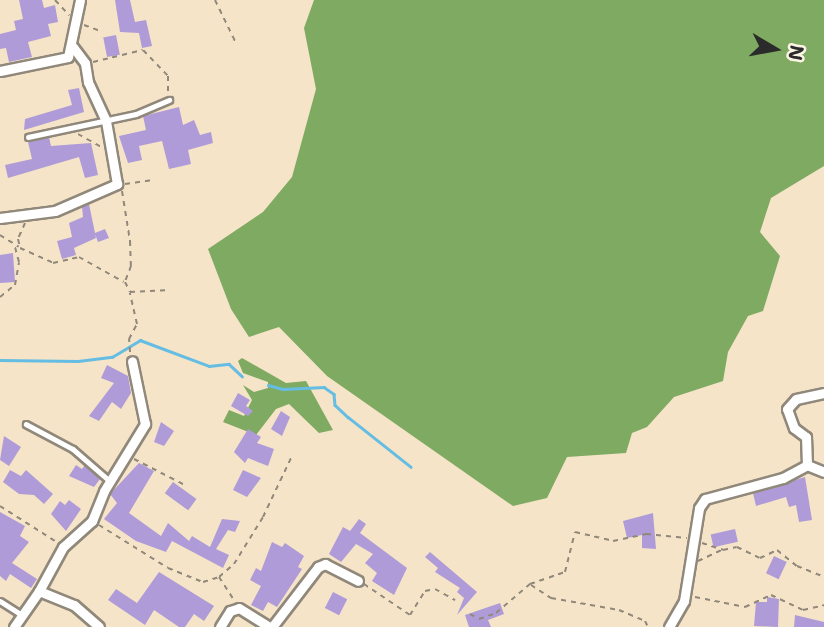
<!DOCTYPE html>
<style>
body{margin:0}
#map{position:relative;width:824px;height:627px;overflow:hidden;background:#f5e4c8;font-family:"Shantell Sans",sans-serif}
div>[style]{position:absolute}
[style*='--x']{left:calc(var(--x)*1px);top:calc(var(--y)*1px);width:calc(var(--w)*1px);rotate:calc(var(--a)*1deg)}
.forest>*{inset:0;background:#7eaa62}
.stream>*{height:2.5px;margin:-1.25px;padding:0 1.25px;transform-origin:1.25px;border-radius:1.25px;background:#66bde3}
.building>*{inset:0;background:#af9bd7;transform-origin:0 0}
.path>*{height:2px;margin-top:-1px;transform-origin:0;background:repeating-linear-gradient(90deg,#90887a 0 5px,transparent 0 10px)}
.roads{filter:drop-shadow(2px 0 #90887a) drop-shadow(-2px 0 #90887a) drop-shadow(0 2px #90887a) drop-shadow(0 -2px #90887a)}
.service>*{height:4.5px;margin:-2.25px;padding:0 2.25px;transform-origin:2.25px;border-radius:2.25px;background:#fff}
.minor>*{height:9px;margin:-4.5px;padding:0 4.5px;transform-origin:4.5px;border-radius:4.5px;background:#fff}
span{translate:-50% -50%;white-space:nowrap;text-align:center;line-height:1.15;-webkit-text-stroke:5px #fcf5e5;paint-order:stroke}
.north{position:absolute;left:740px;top:14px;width:70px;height:70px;-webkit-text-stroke:5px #fcf5e5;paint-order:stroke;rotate:100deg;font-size:19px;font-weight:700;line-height:28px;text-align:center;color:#2b2b2b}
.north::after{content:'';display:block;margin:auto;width:24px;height:32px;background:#2b2b2b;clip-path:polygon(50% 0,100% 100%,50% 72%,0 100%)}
</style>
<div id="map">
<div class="forest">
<i style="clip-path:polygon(314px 0,824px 0,824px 166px,771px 198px,760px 232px,780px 256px,763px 311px,748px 316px,728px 352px,723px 381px,674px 397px,647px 427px,632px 433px,626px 453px,567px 457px,547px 498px,513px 506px,327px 376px,279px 327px,249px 337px,231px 309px,208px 249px,263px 212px,292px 177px,316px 89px,304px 28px)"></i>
<i style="clip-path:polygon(242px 358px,286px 383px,306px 381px,333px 430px,319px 433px,289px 404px,276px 409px,256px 435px,223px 422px,229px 410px,244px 416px,252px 400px,243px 385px,254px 392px,268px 388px,268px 382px,243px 373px,238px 361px)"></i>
</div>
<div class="stream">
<i style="--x:0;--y:360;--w:78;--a:0.7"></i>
<i style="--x:78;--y:361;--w:34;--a:-7"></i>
<i style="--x:112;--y:357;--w:33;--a:-31"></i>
<i style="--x:140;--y:340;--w:74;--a:20.6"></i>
<i style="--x:209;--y:366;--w:20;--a:-6"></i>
<i style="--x:229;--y:364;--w:18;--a:43"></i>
<i style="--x:268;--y:385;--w:16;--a:15"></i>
<i style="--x:283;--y:389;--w:41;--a:-2.8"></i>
<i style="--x:324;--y:387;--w:12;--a:35"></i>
<i style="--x:334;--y:394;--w:11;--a:85"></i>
<i style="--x:335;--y:405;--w:18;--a:43"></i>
<i style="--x:348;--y:417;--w:80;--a:38.4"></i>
</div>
<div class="building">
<i style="clip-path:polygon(19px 0,42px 0,44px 8px,55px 5px,58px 22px,48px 24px,51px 36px,28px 42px,32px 57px,9px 62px,6px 48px,0 49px,0 34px,16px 30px,14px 21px,23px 19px)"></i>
<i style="clip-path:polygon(115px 0,130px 0,135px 22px,146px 20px,152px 46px,142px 48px,139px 33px,120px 32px)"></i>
<i style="left:116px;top:35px;width:20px;height:13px;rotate:79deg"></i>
<i style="clip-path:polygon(79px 88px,84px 112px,24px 130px,25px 119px,72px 105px,68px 90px)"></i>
<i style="clip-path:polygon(179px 107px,183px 125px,194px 120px,200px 135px,211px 132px,213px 143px,188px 150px,191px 164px,178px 167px,169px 169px,162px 141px,139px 146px,142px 160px,128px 163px,119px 136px,146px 130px,143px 116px)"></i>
<i style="clip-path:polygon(49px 137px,51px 146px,91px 143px,98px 175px,85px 178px,79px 157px,8px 178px,5px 165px,32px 159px,28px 142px)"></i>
<i style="clip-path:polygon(89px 204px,95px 233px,105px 229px,109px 238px,98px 242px,95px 234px,96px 238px,74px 248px,76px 255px,62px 259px,57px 241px,72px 237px,69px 223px,83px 217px,82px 207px)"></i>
<i style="clip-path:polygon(13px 253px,15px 282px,0 283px,0 255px)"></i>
<i style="clip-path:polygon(107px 365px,128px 376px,131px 393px,121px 409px,112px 402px,99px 421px,89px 416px,114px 383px,101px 378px)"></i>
<i style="clip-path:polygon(238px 393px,250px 400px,246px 406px,253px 411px,248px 416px,231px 406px)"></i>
<i style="clip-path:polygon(281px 411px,290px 417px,282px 436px,271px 429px)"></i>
<i style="clip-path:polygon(161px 422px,174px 431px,164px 446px,154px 442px)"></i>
<i style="clip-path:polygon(248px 429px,261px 437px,257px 443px,274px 449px,268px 466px,248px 458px,245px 463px,234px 452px)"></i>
<i style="clip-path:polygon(4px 436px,21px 447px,9px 466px,0 460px)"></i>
<i style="clip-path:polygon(139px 463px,154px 471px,129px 513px,161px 536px,168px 523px,189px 541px,192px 536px,210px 547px,222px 519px,240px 521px,235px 532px,228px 530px,216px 549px,229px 555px,223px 568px,172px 541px,166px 552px,136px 541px,104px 519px,117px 503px,110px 494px)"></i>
<i style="clip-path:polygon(76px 465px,82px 469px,85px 465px,100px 479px,94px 487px,69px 476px)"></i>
<i style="clip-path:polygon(10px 470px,21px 476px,26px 470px,53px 494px,44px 504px,34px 495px,19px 494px,3px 482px)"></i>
<i style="clip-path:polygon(243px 470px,261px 478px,247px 497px,233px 490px)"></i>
<i style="clip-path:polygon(805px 477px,812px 520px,799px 522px,796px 505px,789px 507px,786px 497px,756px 506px,753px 493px)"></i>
<i style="left:173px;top:482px;width:29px;height:14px;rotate:36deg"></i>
<i style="clip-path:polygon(69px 500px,81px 509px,66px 531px,51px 514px,60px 501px,65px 505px)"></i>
<i style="clip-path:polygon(0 512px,25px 526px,20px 536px,29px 542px,12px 563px,37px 579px,31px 588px,10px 574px,6px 581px,0 576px)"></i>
<i style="clip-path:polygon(653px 513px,656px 549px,642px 548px,642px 535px,627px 538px,623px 521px)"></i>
<i style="clip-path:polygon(359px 519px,366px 524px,360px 533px,407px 568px,394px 595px,372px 581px,377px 573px,365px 563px,373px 554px,356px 544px,341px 562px,329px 554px,343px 527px,350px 531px)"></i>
<i style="left:735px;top:529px;width:13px;height:25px;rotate:77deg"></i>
<i style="clip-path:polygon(272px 542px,282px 547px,285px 543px,304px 556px,298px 567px,302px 569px,277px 607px,268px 602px,263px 611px,251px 605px,261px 586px,250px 580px,256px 568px,261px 571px)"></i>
<i style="clip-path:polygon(430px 552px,477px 592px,457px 615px,464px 598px,457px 592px,460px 588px,435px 572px,438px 568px,425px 557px)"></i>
<i style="left:774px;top:556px;width:14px;height:19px;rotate:25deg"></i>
<i style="clip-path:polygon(159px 572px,214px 606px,204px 621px,194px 614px,185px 627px,179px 627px,154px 610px,145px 625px,108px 600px,116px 589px,137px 603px)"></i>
<i style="left:333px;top:592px;width:16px;height:18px;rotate:27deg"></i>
<i style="clip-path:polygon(767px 597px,779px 599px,778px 627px,754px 626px,756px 602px,767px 602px)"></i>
<i style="clip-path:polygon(500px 603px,504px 614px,488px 620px,491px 627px,469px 627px,465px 615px)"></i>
<i style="clip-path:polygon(795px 615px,824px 622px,824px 627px,794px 627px)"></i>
</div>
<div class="path">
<i style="--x:55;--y:0;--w:21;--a:47"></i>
<i style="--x:215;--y:0;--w:46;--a:64"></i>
<i style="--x:84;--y:25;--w:20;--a:20"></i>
<i style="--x:93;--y:62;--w:51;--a:-13.5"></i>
<i style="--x:143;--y:50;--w:36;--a:46"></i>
<i style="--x:168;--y:76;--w:19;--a:90"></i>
<i style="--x:78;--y:134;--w:29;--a:29"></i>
<i style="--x:125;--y:184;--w:30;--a:-8"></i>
<i style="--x:122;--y:191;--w:51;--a:80.9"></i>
<i style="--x:130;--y:241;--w:25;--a:88"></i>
<i style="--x:131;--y:266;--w:17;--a:111"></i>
<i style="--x:125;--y:282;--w:11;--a:63"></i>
<i style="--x:130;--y:292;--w:40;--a:-2.9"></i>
<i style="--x:25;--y:223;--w:17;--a:114"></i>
<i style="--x:18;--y:239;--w:9;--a:77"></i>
<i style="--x:20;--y:248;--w:36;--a:24"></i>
<i style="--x:53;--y:263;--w:27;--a:-13"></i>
<i style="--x:79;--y:257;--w:51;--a:29.1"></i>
<i style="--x:0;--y:235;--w:22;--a:32"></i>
<i style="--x:0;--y:297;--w:19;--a:-39"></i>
<i style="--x:15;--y:285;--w:23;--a:-80"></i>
<i style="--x:19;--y:262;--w:16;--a:-105"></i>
<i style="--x:130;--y:352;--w:13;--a:-94"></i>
<i style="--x:129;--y:339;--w:17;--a:-62"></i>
<i style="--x:137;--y:324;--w:32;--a:-103"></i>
<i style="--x:134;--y:459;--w:59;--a:27"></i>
<i style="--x:0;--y:506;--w:65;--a:32.5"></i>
<i style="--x:99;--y:525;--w:81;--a:31.9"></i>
<i style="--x:168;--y:568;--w:38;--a:22"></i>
<i style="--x:203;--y:582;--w:17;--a:-17"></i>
<i style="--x:219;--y:577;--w:20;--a:-41"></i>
<i style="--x:234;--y:564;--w:55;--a:-58.3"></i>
<i style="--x:263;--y:517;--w:68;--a:-64.6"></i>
<i style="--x:702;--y:543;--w:22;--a:18"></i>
<i style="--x:723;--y:550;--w:14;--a:-12"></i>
<i style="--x:737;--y:547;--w:25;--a:26"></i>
<i style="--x:760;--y:558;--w:19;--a:-25"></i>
<i style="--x:777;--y:550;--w:26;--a:39"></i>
<i style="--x:797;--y:566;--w:29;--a:22"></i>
<i style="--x:698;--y:561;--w:26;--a:-25"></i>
<i style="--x:219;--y:577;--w:30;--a:57"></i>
<i style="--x:364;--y:584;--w:55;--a:34"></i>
<i style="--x:410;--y:615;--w:28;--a:-58"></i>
<i style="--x:425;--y:591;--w:10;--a:-11"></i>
<i style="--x:435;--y:589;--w:23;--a:29"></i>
<i style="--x:531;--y:585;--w:24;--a:33"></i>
<i style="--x:551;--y:598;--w:69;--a:10"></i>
<i style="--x:619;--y:610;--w:28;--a:23"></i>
<i style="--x:645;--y:621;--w:7;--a:63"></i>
<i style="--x:695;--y:597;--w:51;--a:11.3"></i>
<i style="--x:745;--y:607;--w:29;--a:-25"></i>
<i style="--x:771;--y:595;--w:35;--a:25"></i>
<i style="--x:803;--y:610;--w:22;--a:-13"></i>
<i style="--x:470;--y:614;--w:10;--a:29"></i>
<i style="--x:479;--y:619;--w:18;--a:-19"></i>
<i style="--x:496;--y:613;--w:45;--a:-40.5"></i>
<i style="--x:530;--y:584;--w:37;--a:-19"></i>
<i style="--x:565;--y:572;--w:41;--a:-76"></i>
<i style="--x:575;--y:532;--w:39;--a:13"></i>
<i style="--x:613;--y:541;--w:34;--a:-12"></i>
<i style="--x:646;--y:534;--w:41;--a:5.6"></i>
</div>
<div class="roads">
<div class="service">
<i style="--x:28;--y:137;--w:110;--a:-12"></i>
<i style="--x:136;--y:114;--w:36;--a:-23"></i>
<i style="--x:26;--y:424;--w:53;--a:28"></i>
<i style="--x:73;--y:449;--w:49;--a:40.9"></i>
<i style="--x:0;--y:601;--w:26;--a:32"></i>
</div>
<div class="minor">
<i style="--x:0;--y:71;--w:69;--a:-11.6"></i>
<i style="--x:68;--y:57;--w:58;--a:-78.1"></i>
<i style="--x:0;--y:218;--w:55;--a:-7.3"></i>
<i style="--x:55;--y:211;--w:68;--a:-23.5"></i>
<i style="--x:117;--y:184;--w:64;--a:-99.9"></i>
<i style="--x:106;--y:121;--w:43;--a:-114.8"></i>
<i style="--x:88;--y:82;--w:19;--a:-99"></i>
<i style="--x:85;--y:63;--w:20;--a:-127"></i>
<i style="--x:807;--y:465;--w:28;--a:-92"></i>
<i style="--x:806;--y:437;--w:15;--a:-143"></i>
<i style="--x:794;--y:428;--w:20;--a:-110"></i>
<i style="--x:787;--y:409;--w:13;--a:-48"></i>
<i style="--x:796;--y:399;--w:29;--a:-12"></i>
<i style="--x:39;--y:591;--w:50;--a:-61.4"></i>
<i style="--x:63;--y:547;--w:39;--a:-42"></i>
<i style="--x:92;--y:521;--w:32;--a:-68"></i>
<i style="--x:104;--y:491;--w:79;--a:-58.5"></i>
<i style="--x:145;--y:424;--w:64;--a:-101.7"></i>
<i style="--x:14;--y:627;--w:44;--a:-55.2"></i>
<i style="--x:39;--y:591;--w:38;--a:22"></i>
<i style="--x:74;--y:605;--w:33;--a:41"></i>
<i style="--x:220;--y:627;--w:19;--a:-58"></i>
<i style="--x:230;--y:611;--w:9;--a:-18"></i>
<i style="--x:239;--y:608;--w:36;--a:32"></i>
<i style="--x:272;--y:627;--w:76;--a:-52.5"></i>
<i style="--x:318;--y:567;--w:8;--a:-23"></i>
<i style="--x:325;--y:564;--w:37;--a:27"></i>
<i style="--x:669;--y:627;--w:30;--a:-60"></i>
<i style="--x:684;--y:601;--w:94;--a:-80.8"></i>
<i style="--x:699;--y:508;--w:11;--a:-56"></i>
<i style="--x:705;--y:499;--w:81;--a:-15.1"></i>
<i style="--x:783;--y:478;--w:27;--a:-28"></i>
<i style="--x:807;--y:465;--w:18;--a:22"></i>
</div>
</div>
<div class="north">N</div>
</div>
